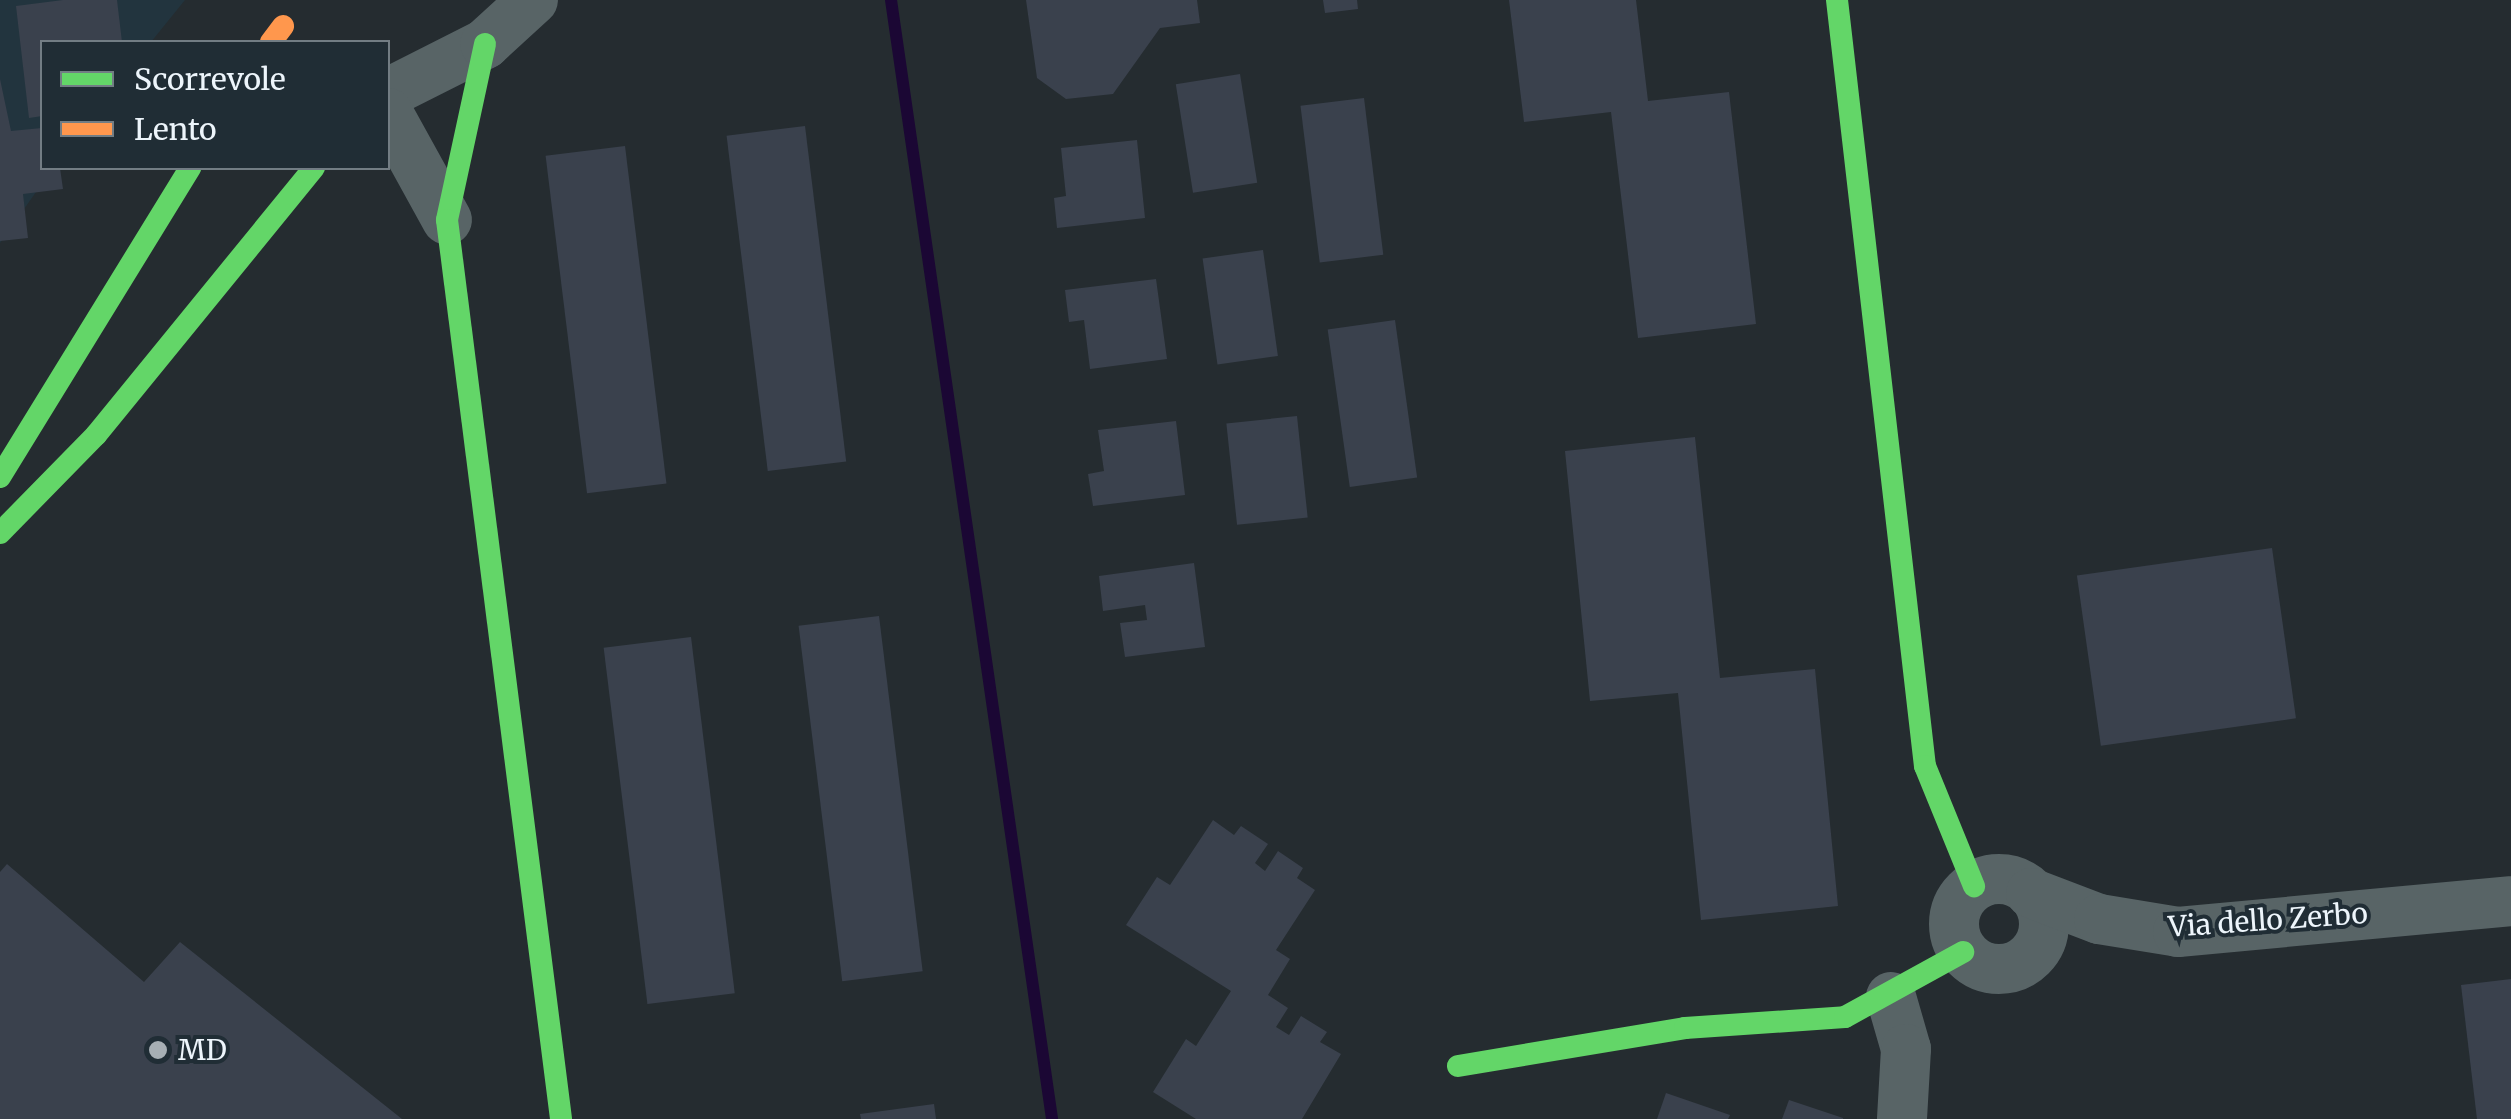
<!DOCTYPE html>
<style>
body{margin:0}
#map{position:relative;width:2511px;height:1119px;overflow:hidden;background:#252c30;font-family:Merriweather,serif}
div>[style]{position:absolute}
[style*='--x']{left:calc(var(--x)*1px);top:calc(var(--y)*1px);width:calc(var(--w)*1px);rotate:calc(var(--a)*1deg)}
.built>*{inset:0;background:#22343e}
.stream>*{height:12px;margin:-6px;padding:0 6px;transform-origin:6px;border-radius:6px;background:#1b0734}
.building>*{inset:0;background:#3a414d;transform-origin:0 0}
.street>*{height:50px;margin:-25px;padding:0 25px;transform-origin:25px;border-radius:25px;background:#586466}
.street>.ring{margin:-25px;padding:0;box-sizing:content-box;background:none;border:50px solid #586466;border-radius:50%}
.fast>*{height:22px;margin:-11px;padding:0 11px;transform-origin:11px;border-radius:11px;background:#63d668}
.slow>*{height:22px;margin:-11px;padding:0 11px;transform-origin:11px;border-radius:11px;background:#ff974d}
.dots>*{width:28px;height:28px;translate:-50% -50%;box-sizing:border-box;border:5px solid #202d35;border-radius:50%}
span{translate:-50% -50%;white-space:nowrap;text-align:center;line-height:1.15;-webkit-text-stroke:8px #202d35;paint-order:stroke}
.street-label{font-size:28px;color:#edf5fb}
.poi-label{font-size:28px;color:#edf5fb}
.left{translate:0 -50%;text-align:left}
.legend{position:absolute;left:40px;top:40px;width:350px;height:130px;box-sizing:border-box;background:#202d35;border:2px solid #727d84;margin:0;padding:12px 18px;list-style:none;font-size:30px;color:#edf5fb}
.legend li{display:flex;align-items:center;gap:20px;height:50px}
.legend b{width:50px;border:2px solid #727d84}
</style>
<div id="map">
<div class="built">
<i style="clip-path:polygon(0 0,185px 0,151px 42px,42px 42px,42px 168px,53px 168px,0 243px)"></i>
</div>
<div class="stream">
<i style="--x:891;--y:0;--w:1131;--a:81.81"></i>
</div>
<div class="building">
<i style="clip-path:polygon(63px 0,117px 0,122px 42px,42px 42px,42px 116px,29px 118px,16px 6px)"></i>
<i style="clip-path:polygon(1026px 0,1197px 0,1200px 23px,1160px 28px,1113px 94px,1066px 99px,1037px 78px)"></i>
<i style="clip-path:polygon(1323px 0,1357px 0,1358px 9px,1325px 13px)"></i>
<i style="clip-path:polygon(1509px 0,1636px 0,1648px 101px,1729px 92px,1756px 324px,1638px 338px,1611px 112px,1524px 122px)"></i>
<i style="left:1240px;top:74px;width:110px;height:65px;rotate:81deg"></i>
<i style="clip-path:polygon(0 79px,11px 131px,42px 128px,42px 168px,60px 168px,63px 189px,23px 194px,28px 238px,0 241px)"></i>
<i style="left:1364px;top:98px;width:158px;height:64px;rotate:83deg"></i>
<i style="left:805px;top:126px;width:338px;height:79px;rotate:83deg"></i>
<i style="clip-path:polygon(1137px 140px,1145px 218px,1057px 228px,1054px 198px,1066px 196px,1061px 148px)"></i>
<i style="left:625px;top:146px;width:340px;height:80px;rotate:83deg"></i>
<i style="left:1263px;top:250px;width:107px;height:61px;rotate:82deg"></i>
<i style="clip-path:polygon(1156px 279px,1167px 359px,1090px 369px,1084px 320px,1069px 322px,1065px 290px)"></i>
<i style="left:1395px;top:320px;width:159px;height:68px;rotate:82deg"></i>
<i style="left:1297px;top:416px;width:102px;height:71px;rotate:84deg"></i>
<i style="clip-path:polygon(1176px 421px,1185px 495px,1093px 506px,1088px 474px,1104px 471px,1098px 430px)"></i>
<i style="clip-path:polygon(1695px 437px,1720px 678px,1815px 669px,1838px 906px,1701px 920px,1678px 693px,1590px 701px,1565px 451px)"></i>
<i style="left:2272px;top:548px;width:172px;height:197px;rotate:82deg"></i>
<i style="clip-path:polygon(1194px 563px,1205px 647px,1125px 657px,1120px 623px,1147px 620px,1145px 605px,1103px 611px,1099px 576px)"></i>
<i style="left:879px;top:616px;width:358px;height:81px;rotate:83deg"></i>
<i style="left:691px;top:637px;width:359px;height:88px;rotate:83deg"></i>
<i style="clip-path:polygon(1213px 820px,1234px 835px,1241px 826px,1268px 844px,1255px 863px,1265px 871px,1278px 851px,1303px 868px,1297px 878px,1315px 890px,1276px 950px,1290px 959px,1268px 995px,1288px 1008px,1276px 1027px,1289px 1035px,1301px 1016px,1327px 1032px,1320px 1042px,1341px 1054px,1302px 1119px,1196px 1119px,1153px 1092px,1186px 1039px,1196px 1046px,1231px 991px,1126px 925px,1157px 877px,1170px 885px)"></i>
<i style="clip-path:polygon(7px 864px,144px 982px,180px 942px,402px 1119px,0 1119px,0 872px)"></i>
<i style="clip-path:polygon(2511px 979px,2511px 1119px,2477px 1119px,2461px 985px)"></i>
<i style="clip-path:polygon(1666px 1093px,1730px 1115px,1728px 1119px,1657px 1119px)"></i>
<i style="clip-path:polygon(1789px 1100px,1843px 1118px,1843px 1119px,1782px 1119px)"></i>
<i style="clip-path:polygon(934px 1104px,936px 1119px,861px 1119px,860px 1114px)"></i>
</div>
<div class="street">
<i style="--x:388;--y:93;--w:109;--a:-26.8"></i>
<i style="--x:485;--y:44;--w:65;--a:-42.5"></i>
<i style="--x:388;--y:113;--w:122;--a:61.1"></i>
<i class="ring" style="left:1954px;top:879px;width:40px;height:40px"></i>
<i style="--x:2031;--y:893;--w:73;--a:20.9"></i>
<i style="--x:2099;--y:919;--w:80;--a:9.3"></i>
<i style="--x:2178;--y:932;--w:334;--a:-5.3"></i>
<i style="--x:1891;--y:997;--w:54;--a:73.9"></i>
<i style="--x:1906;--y:1049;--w:70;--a:93.3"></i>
</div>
<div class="fast">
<i style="--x:1837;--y:0;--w:771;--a:83.45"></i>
<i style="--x:1925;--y:766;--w:130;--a:67.8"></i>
<i style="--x:485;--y:44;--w:180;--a:102.2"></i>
<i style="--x:447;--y:220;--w:906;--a:82.77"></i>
<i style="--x:0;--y:477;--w:363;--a:-58.4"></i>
<i style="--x:0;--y:533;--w:137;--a:-45.6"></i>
<i style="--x:96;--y:435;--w:345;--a:-50.8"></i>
<i style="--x:1458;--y:1066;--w:230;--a:-9.5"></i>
<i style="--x:1685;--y:1028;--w:160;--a:-3.9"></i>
<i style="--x:1845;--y:1017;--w:135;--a:-28.8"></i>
</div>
<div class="slow">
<i style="--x:271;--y:42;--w:20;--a:-53"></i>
</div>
<div class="dots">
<i style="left:158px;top:1050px;background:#a7afb4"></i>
</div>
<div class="street-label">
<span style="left:2268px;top:920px;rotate:-4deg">Via dello Zerbo</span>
</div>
<div class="poi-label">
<span class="left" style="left:178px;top:1050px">MD</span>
</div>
<ul class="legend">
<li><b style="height:12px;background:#63d668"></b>Scorrevole</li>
<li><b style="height:12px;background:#ff974d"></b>Lento</li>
</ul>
</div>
